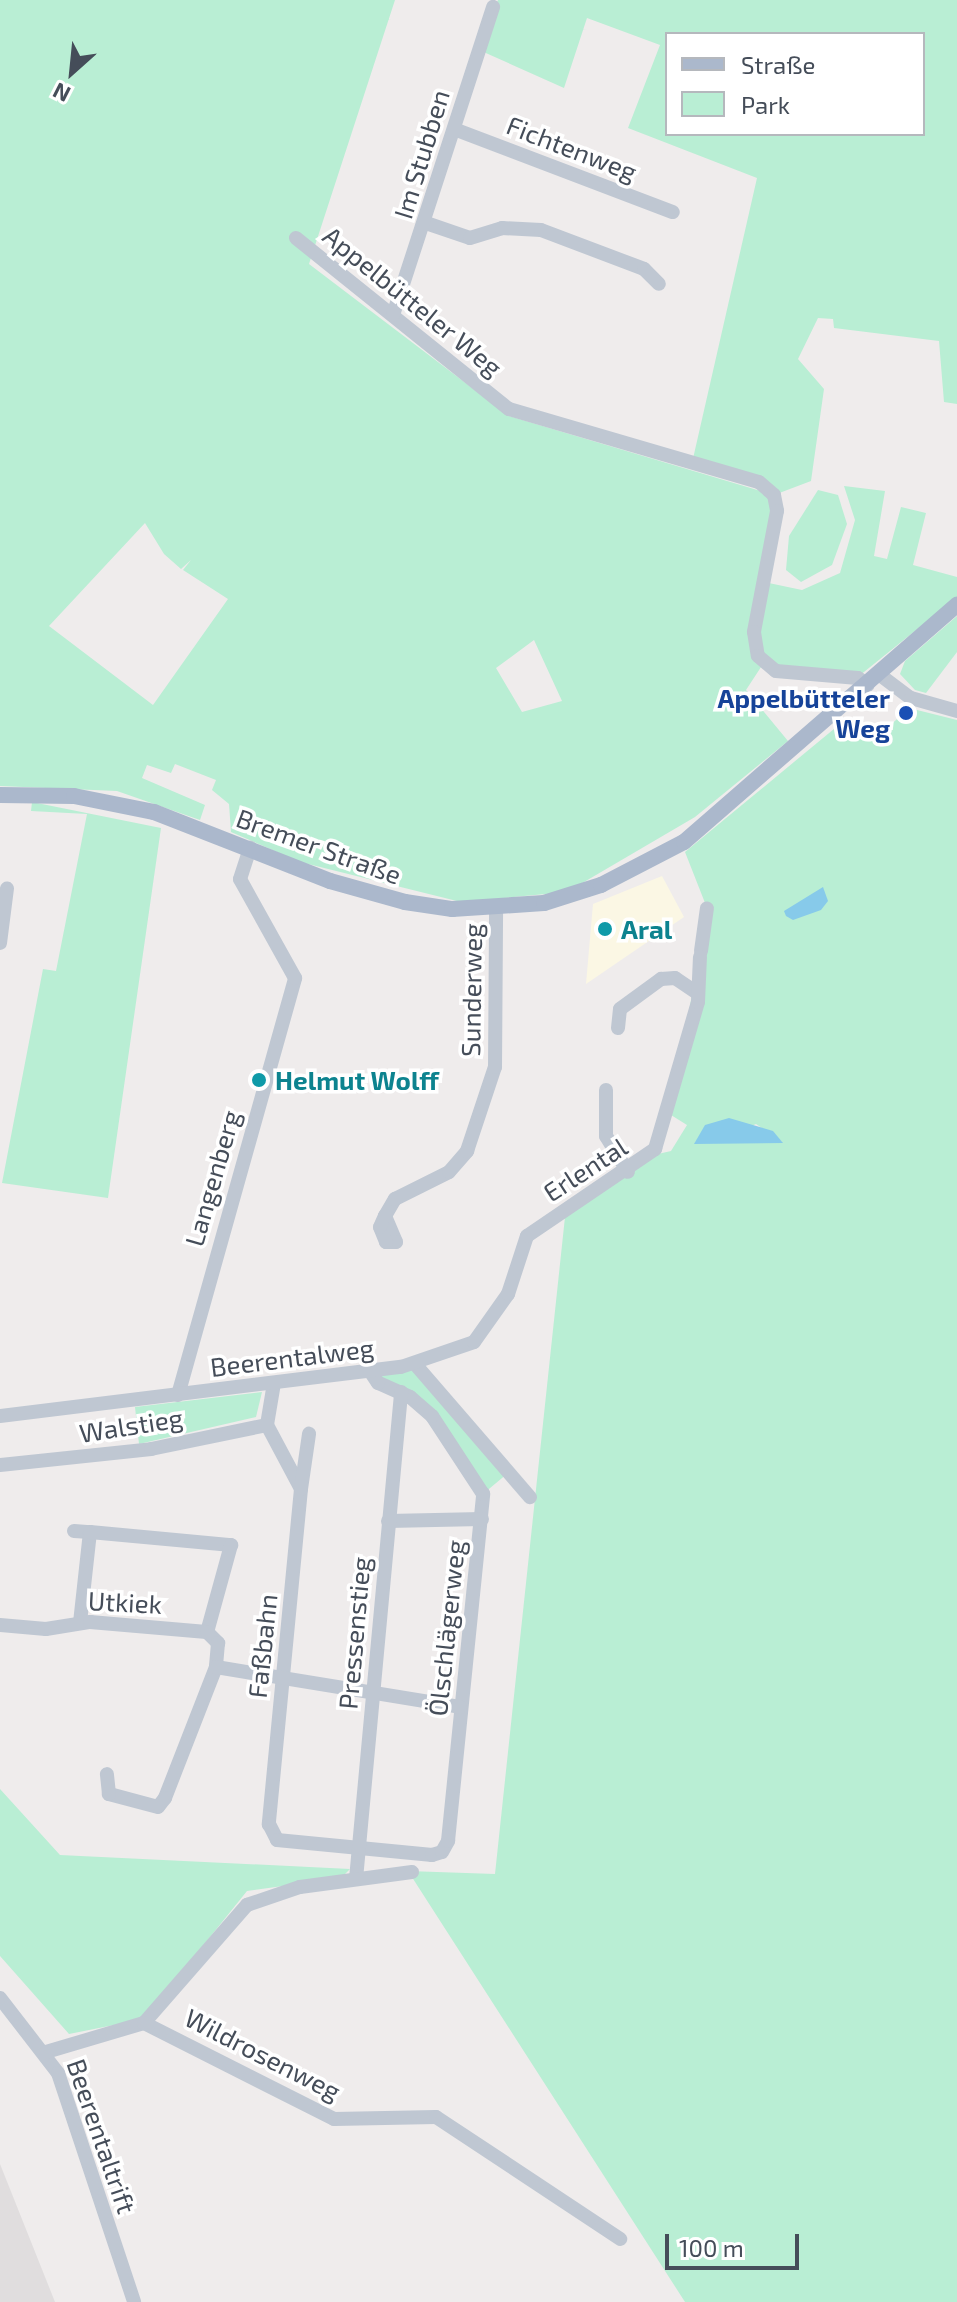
<!DOCTYPE html>
<meta charset="utf-8">
<style>
body{margin:0}
#map{position:relative;width:957px;height:2302px;overflow:hidden;background:#efecec;font-family:"Exo 2",sans-serif}
div>[style]{position:absolute}
[style*='--x']{left:calc(var(--x)*1px);top:calc(var(--y)*1px);width:calc(var(--w)*1px);rotate:calc(var(--a)*1deg)}
.commercial>*{inset:0;background:#fbf7e4}
.education>*{inset:0;background:#e0ddde}
.green>*{inset:0;background:#b9eed4}
.water>*{inset:0;background:#87caea}
.minor>*{height:14px;margin:-7px;padding:0 7px;transform-origin:7px;border-radius:7px;background:#bfc7d2}
.major>*{height:16px;margin:-8px;padding:0 8px;transform-origin:8px;border-radius:8px;background:#abb8cc}
.dots>*{width:22px;height:22px;translate:-50% -50%;box-sizing:border-box;border:4px solid #fff;border-radius:50%}
span{translate:-50% -50%;white-space:nowrap;text-align:center;line-height:1.15;-webkit-text-stroke:7px #fff;paint-order:stroke}
.street-label{font-size:26px;color:#454d59}
.transit-label{font-size:26px;color:#164399;font-weight:700}
.right{translate:-100% -50%;text-align:right}
.culture-label{font-size:26px;color:#0d838f;font-weight:700}
.left{translate:0 -50%;text-align:left}
.legend{position:absolute;left:665px;top:32px;width:260px;height:104px;box-sizing:border-box;background:#fff;border:2px solid #b5b8bd;margin:0;padding:10px 14px;list-style:none;font-size:24px;color:#454d59}
.legend li{display:flex;align-items:center;gap:16px;height:40px}
.legend b{width:40px;border:2px solid #b5b8bd}
.north{position:absolute;left:32px;top:32px;width:80px;height:80px;-webkit-text-stroke:6px #fff;paint-order:stroke;rotate:207deg;font-size:22px;font-weight:700;line-height:32px;text-align:center;color:#454d59}
.north::after{content:'';display:block;margin:auto;width:28px;height:36px;background:#454d59;clip-path:polygon(50% 0,100% 100%,50% 72%,0 100%)}
.scale{position:absolute;left:665px;top:2234px;width:134px;height:36px;box-sizing:border-box;border:4px solid #454d59;border-top:0;padding-left:10px;font-size:24px;line-height:28px;white-space:nowrap;color:#454d59;-webkit-text-stroke:6px #fff;paint-order:stroke}
</style>
<div id="map">
<div class="commercial">
<i style="clip-path:polygon(662px 876px,684px 917px,586px 984px,593px 904px)"></i>
</div>
<div class="education">
<i style="clip-path:polygon(0 2164px,55px 2302px,0 2302px)"></i>
</div>
<div class="green">
<i style="clip-path:polygon(evenodd,0 0,395px 0,309px 264px,509px 416px,771px 494px,692px 463px,757px 178px,628px 128px,660px 45px,587px 18px,564px 88px,479px 50px,498px 0,957px 0,957px 404px,944px 402px,939px 341px,834px 328px,833px 319px,818px 318px,798px 359px,824px 389px,811px 481px,774px 495px,764px 582px,802px 590px,840px 573px,855px 520px,844px 486px,885px 491px,874px 556px,887px 559px,901px 507px,926px 513px,913px 565px,957px 577px,957px 597px,854px 680px,763px 664px,746px 690px,788px 741px,695px 817px,567px 892px,461px 902px,300px 862px,231px 832px,229px 804px,212px 790px,216px 780px,175px 764px,171px 773px,147px 765px,142px 778px,205px 805px,200px 820px,117px 791px,0 786px,0 0,667px 34px,923px 34px,923px 134px,667px 134px,667px 34px,0 0,145px 523px,164px 554px,181px 569px,191px 560px,183px 570px,228px 599px,153px 705px,49px 626px,145px 523px,0 0,534px 640px,562px 701px,522px 712px,496px 668px,534px 640px)"></i>
<i style="clip-path:polygon(818px 490px,838px 495px,847px 524px,832px 565px,801px 582px,786px 570px,789px 536px)"></i>
<i style="clip-path:polygon(957px 616px,957px 652px,926px 693px,915px 690px,900px 674px,905px 661px)"></i>
<i style="clip-path:polygon(evenodd,909px 708px,957px 720px,957px 2302px,685px 2302px,408px 1871px,495px 1874px,565px 1217px,658px 1154px,671px 1151px,687px 1125px,671px 1115px,707px 908px,685px 852px,840px 724px,884px 731px,909px 708px,756px 1124px,782px 1142px,715px 1142px,756px 1124px)"></i>
<i style="clip-path:polygon(32px 802px,161px 828px,108px 1198px,2px 1183px,43px 969px,56px 971px,87px 814px,31px 811px)"></i>
<i style="clip-path:polygon(415px 1364px,508px 1473px,483px 1494px,432px 1416px,378px 1383px,381px 1374px)"></i>
<i style="clip-path:polygon(262px 1392px,256px 1417px,139px 1444px,135px 1407px)"></i>
<i style="clip-path:polygon(0 1789px,60px 1855px,350px 1869px,341px 1878px,247px 1891px,144px 2019px,69px 2034px,0 1956px)"></i>
</div>
<div class="water">
<i style="clip-path:polygon(823px 887px,828px 901px,821px 910px,793px 920px,786px 916px,784px 911px)"></i>
<i style="clip-path:polygon(729px 1118px,773px 1131px,783px 1143px,694px 1144px,705px 1125px)"></i>
</div>
<div class="minor">
<i style="--x:454;--y:129;--w:234;--a:20.8"></i>
<i style="--x:426;--y:223;--w:46;--a:18.8"></i>
<i style="--x:470;--y:238;--w:34;--a:-17"></i>
<i style="--x:502;--y:228;--w:39;--a:3"></i>
<i style="--x:541;--y:230;--w:110;--a:20.7"></i>
<i style="--x:644;--y:269;--w:21;--a:45"></i>
<i style="--x:296;--y:238;--w:273;--a:38.8"></i>
<i style="--x:509;--y:409;--w:260;--a:16.3"></i>
<i style="--x:759;--y:482;--w:20;--a:41"></i>
<i style="--x:774;--y:495;--w:16;--a:79"></i>
<i style="--x:777;--y:511;--w:123;--a:100.8"></i>
<i style="--x:754;--y:632;--w:24;--a:81"></i>
<i style="--x:758;--y:656;--w:23;--a:40"></i>
<i style="--x:776;--y:671;--w:82;--a:4.9"></i>
<i style="--x:858;--y:678;--w:12;--a:35"></i>
<i style="--x:393;--y:315;--w:324;--a:-72"></i>
<i style="--x:880;--y:675;--w:39;--a:37"></i>
<i style="--x:911;--y:698;--w:48;--a:15.8"></i>
<i style="--x:0;--y:943;--w:55;--a:-82.7"></i>
<i style="--x:701;--y:951;--w:43;--a:-82.1"></i>
<i style="--x:618;--y:1028;--w:19;--a:-84"></i>
<i style="--x:620;--y:1009;--w:51;--a:-36.2"></i>
<i style="--x:661;--y:979;--w:14;--a:-4"></i>
<i style="--x:675;--y:978;--w:25;--a:34"></i>
<i style="--x:606;--y:1090;--w:46;--a:90"></i>
<i style="--x:606;--y:1136;--w:42;--a:58.6"></i>
<i style="--x:385;--y:1216;--w:28;--a:67"></i>
<i style="--x:396;--y:1242;--w:10;--a:180"></i>
<i style="--x:386;--y:1242;--w:16;--a:-112"></i>
<i style="--x:380;--y:1227;--w:12;--a:-66"></i>
<i style="--x:385;--y:1216;--w:20;--a:-60"></i>
<i style="--x:395;--y:1199;--w:60;--a:-26.6"></i>
<i style="--x:449;--y:1172;--w:28;--a:-49"></i>
<i style="--x:467;--y:1151;--w:89;--a:-71.6"></i>
<i style="--x:495;--y:1067;--w:158;--a:-89.6"></i>
<i style="--x:415;--y:1364;--w:176;--a:49.2"></i>
<i style="--x:274;--y:1383;--w:43;--a:99.5"></i>
<i style="--x:267;--y:1425;--w:72;--a:62"></i>
<i style="--x:301;--y:1489;--w:337;--a:95.5"></i>
<i style="--x:269;--y:1824;--w:18;--a:63"></i>
<i style="--x:277;--y:1840;--w:156;--a:5.5"></i>
<i style="--x:432;--y:1855;--w:10;--a:-17"></i>
<i style="--x:442;--y:1852;--w:13;--a:-61"></i>
<i style="--x:448;--y:1841;--w:349;--a:-84.2"></i>
<i style="--x:483;--y:1494;--w:93;--a:-123.2"></i>
<i style="--x:432;--y:1416;--w:29;--a:-139"></i>
<i style="--x:410;--y:1397;--w:35;--a:-156"></i>
<i style="--x:378;--y:1383;--w:14;--a:-124"></i>
<i style="--x:178;--y:1395;--w:433;--a:-74.3"></i>
<i style="--x:295;--y:978;--w:113;--a:-119.1"></i>
<i style="--x:240;--y:879;--w:33;--a:-72"></i>
<i style="--x:0;--y:1416;--w:404;--a:-7"></i>
<i style="--x:401;--y:1367;--w:77;--a:-18.9"></i>
<i style="--x:474;--y:1342;--w:59;--a:-54.7"></i>
<i style="--x:508;--y:1294;--w:61;--a:-71.9"></i>
<i style="--x:527;--y:1236;--w:155;--a:-34.2"></i>
<i style="--x:655;--y:1149;--w:153;--a:-73.7"></i>
<i style="--x:698;--y:1002;--w:45;--a:-87.5"></i>
<i style="--x:0;--y:1465;--w:152;--a:-6"></i>
<i style="--x:151;--y:1449;--w:118;--a:-11.7"></i>
<i style="--x:301;--y:1489;--w:56;--a:-81.7"></i>
<i style="--x:388;--y:1521;--w:94;--a:-1.2"></i>
<i style="--x:74;--y:1531;--w:16;--a:4"></i>
<i style="--x:90;--y:1532;--w:91;--a:96.3"></i>
<i style="--x:90;--y:1532;--w:142;--a:5.3"></i>
<i style="--x:231;--y:1545;--w:90;--a:105.4"></i>
<i style="--x:0;--y:1625;--w:46;--a:5"></i>
<i style="--x:46;--y:1629;--w:45;--a:-9"></i>
<i style="--x:90;--y:1622;--w:117;--a:4.9"></i>
<i style="--x:207;--y:1632;--w:16;--a:45"></i>
<i style="--x:218;--y:1643;--w:24;--a:95"></i>
<i style="--x:216;--y:1667;--w:141;--a:111.3"></i>
<i style="--x:165;--y:1798;--w:11;--a:128"></i>
<i style="--x:158;--y:1807;--w:51;--a:-165.1"></i>
<i style="--x:109;--y:1794;--w:20;--a:-96"></i>
<i style="--x:216;--y:1667;--w:247;--a:9.3"></i>
<i style="--x:356;--y:1879;--w:489;--a:-84.7"></i>
<i style="--x:0;--y:1998;--w:95;--a:52.3"></i>
<i style="--x:58;--y:2073;--w:241;--a:71.6"></i>
<i style="--x:144;--y:2023;--w:157;--a:-48.9"></i>
<i style="--x:247;--y:1905;--w:56;--a:-18.8"></i>
<i style="--x:300;--y:1887;--w:113;--a:-7.6"></i>
<i style="--x:46;--y:2052;--w:102;--a:-16.5"></i>
<i style="--x:144;--y:2023;--w:213;--a:26.8"></i>
<i style="--x:334;--y:2119;--w:102;--a:-1.1"></i>
<i style="--x:436;--y:2117;--w:221;--a:33.5"></i>
</div>
<div class="major">
<i style="--x:0;--y:795;--w:74;--a:0.8"></i>
<i style="--x:74;--y:796;--w:82;--a:11.3"></i>
<i style="--x:154;--y:812;--w:189;--a:21.4"></i>
<i style="--x:330;--y:881;--w:78;--a:15.6"></i>
<i style="--x:405;--y:902;--w:48;--a:8.5"></i>
<i style="--x:452;--y:909;--w:92;--a:-3.7"></i>
<i style="--x:544;--y:903;--w:60;--a:-17.5"></i>
<i style="--x:601;--y:885;--w:93;--a:-27.4"></i>
<i style="--x:684;--y:842;--w:362;--a:-41"></i>
</div>
<div class="dots">
<i style="left:906px;top:713px;background:#1a4fb4"></i>
<i style="left:605px;top:929px;background:#0f9aa8"></i>
<i style="left:259px;top:1080px;background:#0f9aa8"></i>
</div>
<div class="street-label">
<span style="left:572px;top:148px;rotate:21deg">Fichtenweg</span>
<span style="left:421px;top:154px;rotate:-73deg">Im Stubben</span>
<span style="left:413px;top:301px;rotate:39deg">Appelbütteler Weg</span>
<span style="left:319px;top:846px;rotate:20deg">Bremer Straße</span>
<span style="left:471px;top:990px;rotate:-89deg">Sunderweg</span>
<span style="left:585px;top:1169px;rotate:-33deg">Erlental</span>
<span style="left:212px;top:1178px;rotate:-74deg">Langenberg</span>
<span style="left:292px;top:1357px;rotate:-7deg">Beerentalweg</span>
<span style="left:131px;top:1425px;rotate:-9deg">Walstieg</span>
<span style="left:125px;top:1602px;rotate:3deg">Utkiek</span>
<span style="left:446px;top:1628px;rotate:-84deg">Ölschlägerweg</span>
<span style="left:354px;top:1633px;rotate:-85deg">Pressenstieg</span>
<span style="left:262px;top:1646px;rotate:-84deg">Faßbahn</span>
<span style="left:263px;top:2054px;rotate:27deg">Wildrosenweg</span>
<span style="left:102px;top:2136px;rotate:71deg">Beerentaltrift</span>
</div>
<div class="transit-label">
<span class="right" style="left:890px;top:713px">Appelbütteler<br>Weg</span>
</div>
<div class="culture-label">
<span class="left" style="left:621px;top:929px">Aral</span>
<span class="left" style="left:275px;top:1080px">Helmut Wolff</span>
</div>
<ul class="legend">
<li><b style="height:10px;background:#abb8cc"></b>Straße</li>
<li><b style="height:22px;background:#b9eed4"></b>Park</li>
</ul>
<div class="north">N</div>
<div class="scale">100 m</div>
</div>
